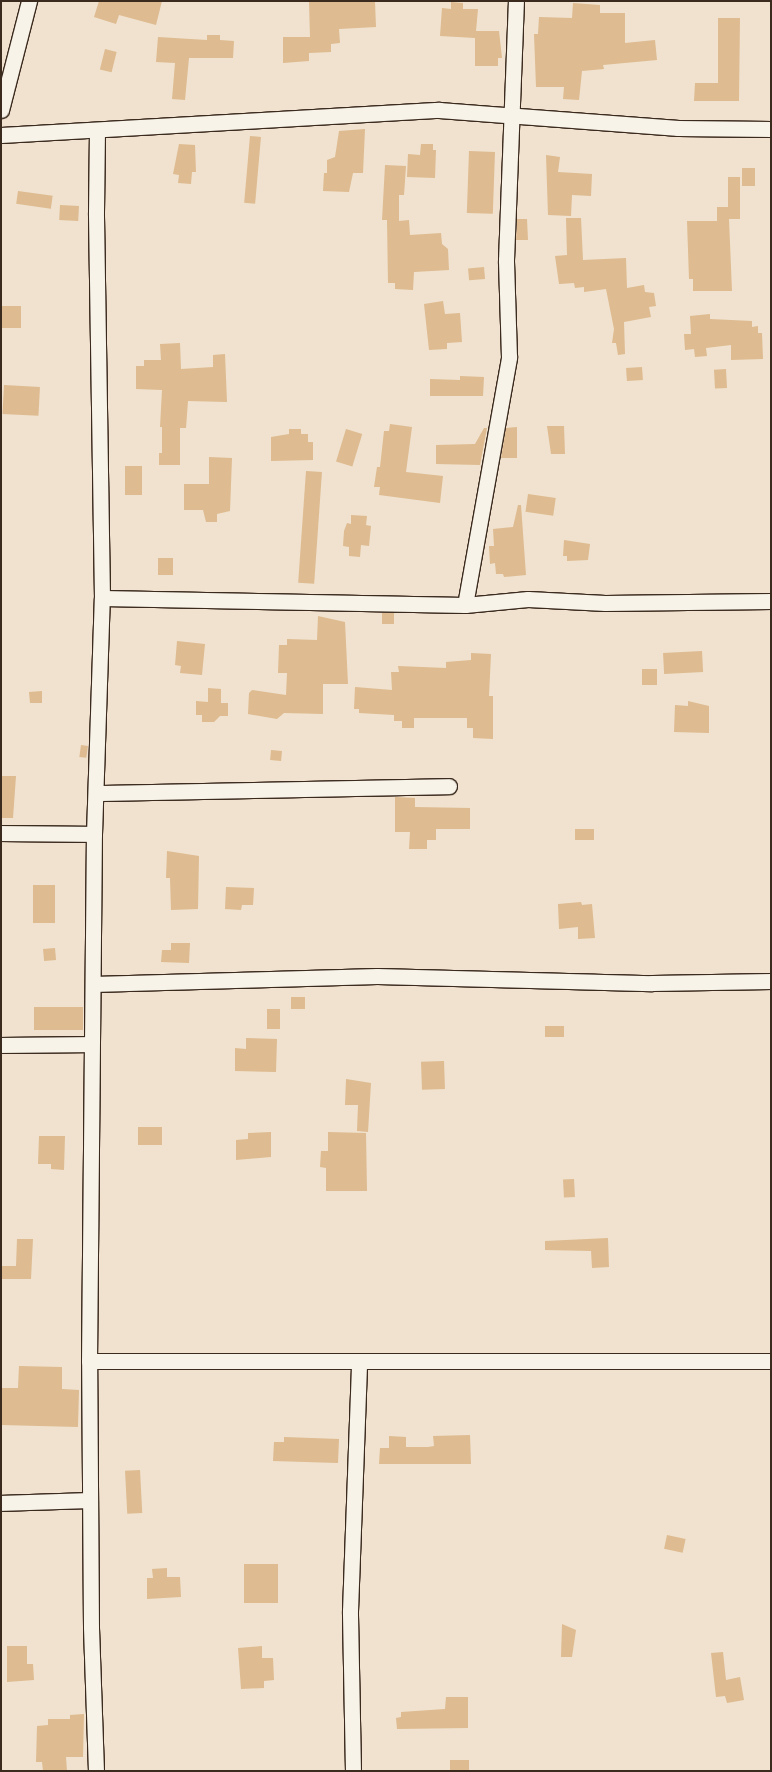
<!DOCTYPE html>
<style>
body{margin:0}
#map{position:relative;width:772px;height:1772px;overflow:hidden;background:#f0e2ce;font-family:"Balsamiq Sans",sans-serif}
div>[style]{position:absolute}
[style*='--x']{left:calc(var(--x)*1px);top:calc(var(--y)*1px);width:calc(var(--w)*1px);rotate:calc(var(--a)*1deg)}
.building>*{inset:0;background:#debb90;transform-origin:0 0}
.roads{filter:drop-shadow(1px 0 #3b2a1e) drop-shadow(-1px 0 #3b2a1e) drop-shadow(0 1px #3b2a1e) drop-shadow(0 -1px #3b2a1e)}
.street>*{height:15px;margin:-7.5px;padding:0 7.5px;transform-origin:7.5px;border-radius:7.5px;background:#f7f3e8}
span{translate:-50% -50%;white-space:nowrap;text-align:center;line-height:1.15;-webkit-text-stroke:4.5px #f7f3e8;paint-order:stroke}
.frame{position:absolute;inset:0;border:2px solid #3b2a1e;pointer-events:none}
</style>
<div id="map">
<div class="building">
<i style="clip-path:polygon(99px 1px,162px 1px,156px 25px,119px 15px,116px 24px,94px 17px)"></i>
<i style="clip-path:polygon(342px 1px,375px 2px,376px 27px,339px 29px,340px 43px,331px 44px,331px 52px,309px 53px,309px 61px,283px 63px,283px 37px,310px 37px,309px 2px)"></i>
<i style="clip-path:polygon(451px 2px,463px 3px,463px 9px,478px 9px,476px 31px,499px 31px,502px 58px,498px 58px,498px 66px,475px 66px,475px 38px,440px 36px,442px 8px,451px 9px)"></i>
<i style="clip-path:polygon(573px 3px,600px 5px,600px 13px,625px 13px,625px 43px,655px 40px,657px 60px,603px 65px,604px 69px,582px 71px,579px 100px,563px 99px,564px 87px,536px 87px,534px 34px,538px 34px,539px 17px,572px 18px)"></i>
<i style="clip-path:polygon(718px 18px,740px 18px,739px 101px,694px 101px,695px 83px,718px 83px)"></i>
<i style="clip-path:polygon(207px 35px,220px 35px,220px 40px,234px 41px,233px 58px,189px 58px,185px 100px,172px 99px,175px 63px,156px 62px,158px 37px,207px 40px)"></i>
<i style="left:105px;top:49px;width:12px;height:21px;rotate:14deg"></i>
<i style="clip-path:polygon(365px 129px,363px 173px,353px 173px,349px 192px,323px 191px,324px 173px,327px 173px,327px 160px,335px 157px,339px 131px)"></i>
<i style="left:250px;top:136px;width:11px;height:67px;rotate:5deg"></i>
<i style="clip-path:polygon(179px 144px,195px 145px,196px 172px,192px 172px,191px 184px,178px 183px,179px 175px,173px 174px)"></i>
<i style="clip-path:polygon(421px 144px,433px 144px,433px 150px,436px 150px,435px 178px,407px 177px,408px 154px,420px 155px)"></i>
<i style="left:469px;top:151px;width:26px;height:62px;rotate:2deg"></i>
<i style="clip-path:polygon(546px 155px,560px 157px,558px 172px,592px 174px,591px 196px,572px 195px,571px 216px,548px 215px)"></i>
<i style="clip-path:polygon(385px 165px,406px 166px,404px 195px,399px 195px,399px 221px,409px 220px,410px 235px,441px 233px,442px 244px,448px 249px,449px 270px,414px 272px,413px 290px,395px 289px,395px 283px,388px 283px,387px 220px,382px 220px)"></i>
<i style="left:742px;top:168px;width:13px;height:18px"></i>
<i style="clip-path:polygon(728px 177px,740px 177px,740px 219px,729px 219px,732px 291px,693px 291px,693px 279px,689px 279px,687px 221px,717px 221px,717px 207px,728px 207px)"></i>
<i style="left:18px;top:191px;width:35px;height:13px;rotate:8deg"></i>
<i style="left:60px;top:205px;width:19px;height:15px;rotate:3deg"></i>
<i style="clip-path:polygon(566px 218px,581px 218px,583px 260px,626px 258px,627px 288px,644px 285px,645px 292px,654px 293px,656px 306px,649px 307px,651px 317px,624px 322px,625px 354px,618px 355px,616px 343px,612px 343px,614px 329px,606px 289px,584px 292px,584px 287px,575px 288px,574px 283px,559px 284px,555px 256px,567px 255px)"></i>
<i style="clip-path:polygon(517px 219px,527px 219px,528px 240px,516px 240px)"></i>
<i style="left:484px;top:267px;width:12px;height:16px;rotate:85deg"></i>
<i style="clip-path:polygon(443px 301px,445px 314px,460px 313px,462px 342px,447px 343px,447px 349px,429px 350px,424px 304px)"></i>
<i style="left:1px;top:306px;width:20px;height:22px"></i>
<i style="clip-path:polygon(710px 314px,710px 319px,752px 321px,752px 327px,758px 326px,758px 333px,762px 333px,763px 359px,731px 360px,731px 345px,706px 348px,707px 356px,695px 357px,694px 349px,685px 350px,684px 334px,691px 334px,690px 316px)"></i>
<i style="clip-path:polygon(180px 343px,181px 369px,213px 367px,213px 355px,225px 354px,227px 402px,188px 401px,186px 428px,180px 428px,180px 465px,159px 465px,159px 453px,162px 453px,162px 427px,160px 427px,162px 390px,136px 389px,136px 366px,144px 366px,144px 360px,161px 360px,160px 344px)"></i>
<i style="left:642px;top:367px;width:13px;height:16px;rotate:86deg"></i>
<i style="left:726px;top:369px;width:19px;height:12px;rotate:87deg"></i>
<i style="clip-path:polygon(460px 376px,484px 377px,483px 396px,430px 396px,430px 379px,460px 380px)"></i>
<i style="left:4px;top:385px;width:36px;height:29px;rotate:3deg"></i>
<i style="clip-path:polygon(390px 424px,412px 427px,406px 472px,443px 476px,440px 503px,379px 495px,380px 487px,374px 487px,377px 467px,380px 467px,384px 431px,389px 431px)"></i>
<i style="clip-path:polygon(547px 426px,564px 426px,565px 454px,551px 454px)"></i>
<i style="clip-path:polygon(517px 427px,517px 458px,501px 458px,506px 428px)"></i>
<i style="clip-path:polygon(484px 428px,487px 428px,480px 465px,436px 464px,436px 445px,475px 444px)"></i>
<i style="clip-path:polygon(289px 429px,301px 429px,301px 434px,308px 434px,308px 442px,313px 442px,313px 460px,271px 461px,271px 437px,289px 434px)"></i>
<i style="left:346px;top:429px;width:17px;height:34px;rotate:17deg"></i>
<i style="clip-path:polygon(209px 457px,232px 458px,230px 511px,217px 514px,217px 522px,206px 522px,203px 510px,184px 510px,184px 484px,209px 484px)"></i>
<i style="left:125px;top:466px;width:17px;height:29px"></i>
<i style="left:306px;top:471px;width:16px;height:112px;rotate:4deg"></i>
<i style="left:528px;top:494px;width:28px;height:18px;rotate:8deg"></i>
<i style="clip-path:polygon(518px 505px,521px 505px,526px 575px,504px 577px,503px 574px,496px 574px,495px 563px,490px 564px,489px 546px,494px 546px,493px 529px,513px 527px)"></i>
<i style="clip-path:polygon(351px 515px,367px 516px,366px 525px,371px 526px,369px 546px,361px 545px,360px 557px,349px 556px,349px 547px,343px 546px,344px 531px,347px 523px,351px 524px)"></i>
<i style="clip-path:polygon(564px 540px,590px 544px,588px 560px,567px 561px,567px 556px,563px 556px)"></i>
<i style="left:158px;top:558px;width:15px;height:17px"></i>
<i style="left:382px;top:613px;width:12px;height:11px"></i>
<i style="clip-path:polygon(318px 616px,345px 622px,348px 684px,323px 684px,323px 714px,284px 713px,277px 719px,248px 714px,249px 693px,252px 690px,286px 695px,287px 673px,278px 673px,279px 645px,287px 645px,287px 639px,317px 640px)"></i>
<i style="clip-path:polygon(177px 641px,205px 644px,202px 675px,180px 673px,181px 666px,175px 665px)"></i>
<i style="left:702px;top:651px;width:21px;height:39px;rotate:87deg"></i>
<i style="clip-path:polygon(471px 653px,491px 654px,489px 696px,493px 696px,493px 739px,473px 738px,473px 728px,467px 728px,467px 718px,414px 718px,414px 728px,402px 728px,402px 721px,394px 721px,394px 715px,359px 713px,359px 709px,354px 709px,355px 687px,392px 690px,391px 672px,399px 672px,398px 666px,446px 668px,446px 662px,471px 660px)"></i>
<i style="left:642px;top:669px;width:15px;height:16px"></i>
<i style="clip-path:polygon(208px 688px,221px 689px,221px 703px,228px 703px,228px 716px,220px 716px,214px 722px,202px 722px,202px 715px,196px 715px,196px 701px,208px 702px)"></i>
<i style="clip-path:polygon(42px 691px,42px 703px,30px 703px,29px 692px)"></i>
<i style="clip-path:polygon(688px 701px,709px 706px,709px 733px,674px 732px,675px 705px,688px 706px)"></i>
<i style="left:81px;top:745px;width:7px;height:12px;rotate:8deg"></i>
<i style="left:271px;top:750px;width:11px;height:10px;rotate:5deg"></i>
<i style="clip-path:polygon(1px 776px,16px 776px,13px 818px,1px 818px)"></i>
<i style="clip-path:polygon(395px 797px,415px 798px,415px 807px,470px 808px,470px 829px,436px 829px,436px 840px,427px 840px,427px 849px,409px 849px,410px 832px,395px 832px)"></i>
<i style="left:575px;top:829px;width:19px;height:11px"></i>
<i style="clip-path:polygon(167px 851px,199px 856px,198px 909px,171px 910px,170px 878px,166px 878px)"></i>
<i style="left:33px;top:885px;width:22px;height:38px"></i>
<i style="clip-path:polygon(226px 887px,254px 888px,253px 905px,242px 905px,241px 910px,225px 909px)"></i>
<i style="clip-path:polygon(581px 902px,582px 905px,592px 904px,595px 938px,578px 939px,578px 927px,559px 929px,558px 904px)"></i>
<i style="clip-path:polygon(171px 943px,190px 943px,189px 963px,161px 962px,162px 950px,171px 950px)"></i>
<i style="left:55px;top:948px;width:12px;height:12px;rotate:85deg"></i>
<i style="left:291px;top:997px;width:14px;height:12px"></i>
<i style="left:34px;top:1007px;width:49px;height:23px"></i>
<i style="left:280px;top:1009px;width:20px;height:13px;rotate:90deg"></i>
<i style="left:545px;top:1026px;width:19px;height:11px"></i>
<i style="clip-path:polygon(246px 1038px,277px 1039px,276px 1072px,235px 1071px,235px 1048px,246px 1049px)"></i>
<i style="left:444px;top:1061px;width:28px;height:23px;rotate:88deg"></i>
<i style="clip-path:polygon(346px 1079px,371px 1083px,368px 1132px,357px 1131px,358px 1105px,345px 1105px)"></i>
<i style="left:162px;top:1127px;width:18px;height:24px;rotate:90deg"></i>
<i style="clip-path:polygon(271px 1132px,271px 1157px,236px 1160px,236px 1140px,248px 1139px,248px 1133px)"></i>
<i style="clip-path:polygon(328px 1132px,366px 1133px,367px 1191px,326px 1191px,326px 1168px,320px 1167px,321px 1151px,328px 1151px)"></i>
<i style="clip-path:polygon(39px 1136px,65px 1136px,64px 1170px,51px 1169px,51px 1164px,38px 1164px)"></i>
<i style="left:574px;top:1179px;width:18px;height:11px;rotate:87deg"></i>
<i style="clip-path:polygon(608px 1238px,609px 1267px,592px 1268px,591px 1251px,545px 1250px,545px 1241px)"></i>
<i style="clip-path:polygon(17px 1239px,33px 1239px,31px 1279px,1px 1279px,1px 1266px,16px 1266px)"></i>
<i style="clip-path:polygon(19px 1366px,62px 1367px,62px 1389px,79px 1390px,78px 1427px,1px 1425px,1px 1388px,18px 1388px)"></i>
<i style="clip-path:polygon(470px 1435px,471px 1464px,379px 1464px,380px 1448px,389px 1448px,389px 1436px,406px 1437px,406px 1447px,428px 1447px,434px 1446px,433px 1436px)"></i>
<i style="clip-path:polygon(284px 1437px,339px 1439px,338px 1463px,273px 1461px,274px 1442px,284px 1442px)"></i>
<i style="left:140px;top:1470px;width:43px;height:15px;rotate:87deg"></i>
<i style="left:667px;top:1535px;width:19px;height:14px;rotate:12deg"></i>
<i style="left:244px;top:1564px;width:34px;height:39px"></i>
<i style="clip-path:polygon(167px 1568px,167px 1577px,180px 1577px,181px 1597px,147px 1599px,147px 1578px,153px 1578px,152px 1569px)"></i>
<i style="clip-path:polygon(562px 1624px,576px 1630px,572px 1657px,561px 1657px)"></i>
<i style="clip-path:polygon(7px 1646px,27px 1646px,27px 1664px,33px 1664px,34px 1680px,7px 1682px)"></i>
<i style="clip-path:polygon(262px 1646px,262px 1658px,273px 1658px,274px 1680px,264px 1681px,264px 1688px,241px 1689px,238px 1648px)"></i>
<i style="clip-path:polygon(723px 1652px,726px 1680px,740px 1677px,744px 1700px,727px 1703px,725px 1696px,716px 1697px,711px 1653px)"></i>
<i style="clip-path:polygon(446px 1697px,468px 1697px,468px 1728px,397px 1729px,396px 1718px,401px 1717px,401px 1712px,445px 1709px)"></i>
<i style="clip-path:polygon(84px 1714px,83px 1757px,66px 1757px,67px 1771px,43px 1771px,42px 1762px,36px 1762px,37px 1726px,48px 1725px,48px 1719px,70px 1719px,70px 1715px)"></i>
<i style="left:450px;top:1760px;width:19px;height:11px"></i>
</div>
<div class="roads">
<div class="street">
<i style="--x:1;--y:110;--w:113;--a:-75.6"></i>
<i style="--x:1;--y:135;--w:439;--a:-3.3"></i>
<i style="--x:439;--y:110;--w:240;--a:4.3"></i>
<i style="--x:678;--y:128;--w:93;--a:0.6"></i>
<i style="--x:102;--y:598;--w:363;--a:1.1"></i>
<i style="--x:465;--y:605;--w:63;--a:-5.4"></i>
<i style="--x:528;--y:599;--w:77;--a:3"></i>
<i style="--x:605;--y:603;--w:166;--a:-0.7"></i>
<i style="--x:465;--y:605;--w:252;--a:-79.9"></i>
<i style="--x:509;--y:357;--w:97;--a:-91.8"></i>
<i style="--x:506;--y:260;--w:259;--a:-87.8"></i>
<i style="--x:96;--y:793;--w:353;--a:-1.1"></i>
<i style="--x:1;--y:833;--w:93;--a:0.6"></i>
<i style="--x:93;--y:984;--w:284;--a:-1.6"></i>
<i style="--x:377;--y:976;--w:275;--a:1.5"></i>
<i style="--x:652;--y:983;--w:119;--a:-1"></i>
<i style="--x:1;--y:1045;--w:90;--a:-0.6"></i>
<i style="--x:89;--y:1361;--w:682;--a:0"></i>
<i style="--x:1;--y:1503;--w:89;--a:-1.9"></i>
<i style="--x:96;--y:1771;--w:144;--a:-92"></i>
<i style="--x:91;--y:1627;--w:266;--a:-90.4"></i>
<i style="--x:89;--y:1361;--w:527;--a:-89.46"></i>
<i style="--x:94;--y:834;--w:236;--a:-88.1"></i>
<i style="--x:102;--y:598;--w:386;--a:-90.9"></i>
<i style="--x:96;--y:212;--w:81;--a:-89.3"></i>
<i style="--x:353;--y:1771;--w:160;--a:-91.1"></i>
<i style="--x:350;--y:1611;--w:250;--a:-87.9"></i>
</div>
</div>
<div class="frame"></div>
</div>
